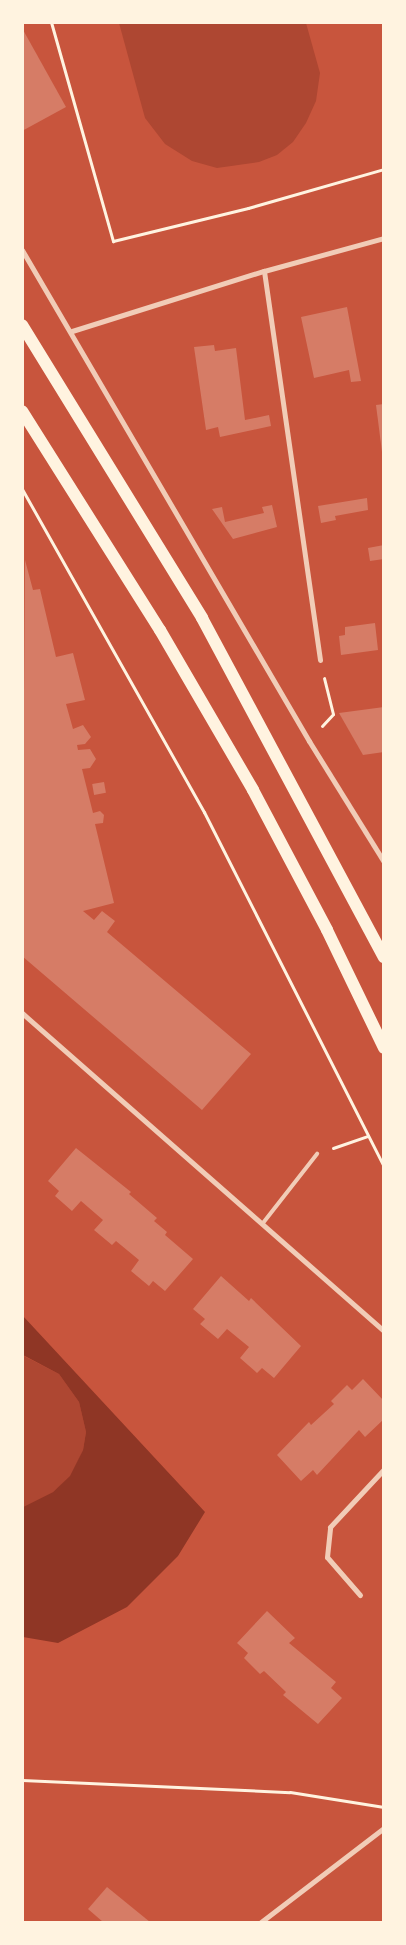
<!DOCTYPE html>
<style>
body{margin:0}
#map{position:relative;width:406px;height:1945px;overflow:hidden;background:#c8553d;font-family:"IBM Plex Sans",sans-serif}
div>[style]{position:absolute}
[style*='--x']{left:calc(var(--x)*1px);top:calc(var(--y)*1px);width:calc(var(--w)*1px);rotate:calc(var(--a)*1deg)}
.green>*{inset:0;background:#ae4732}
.water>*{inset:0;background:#8f3625}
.building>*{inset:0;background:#d67c66;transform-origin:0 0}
.path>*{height:3px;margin:-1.5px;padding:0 1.5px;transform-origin:1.5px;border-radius:1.5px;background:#fff3e0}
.service>*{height:4px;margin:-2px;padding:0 2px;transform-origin:2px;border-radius:2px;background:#f1ccb7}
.minor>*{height:5px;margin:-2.5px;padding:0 2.5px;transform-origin:2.5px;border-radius:2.5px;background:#f1ccb7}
.primary>*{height:12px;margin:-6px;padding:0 6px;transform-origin:6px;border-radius:6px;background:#fff3e0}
span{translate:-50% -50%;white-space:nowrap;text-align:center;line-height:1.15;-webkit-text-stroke:5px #fff3e0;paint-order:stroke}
.frame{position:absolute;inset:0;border:24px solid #fff3e0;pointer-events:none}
</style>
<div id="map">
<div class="green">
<i style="clip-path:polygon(119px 23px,306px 23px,320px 73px,316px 101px,306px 123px,293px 142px,277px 155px,259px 162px,217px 168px,192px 161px,165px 144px,145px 118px)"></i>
<i style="clip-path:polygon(22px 1355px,59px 1374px,79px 1402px,86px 1432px,83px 1450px,71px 1476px,53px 1492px,23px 1507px)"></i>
</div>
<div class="water">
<i style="clip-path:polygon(23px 1316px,205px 1512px,178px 1556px,127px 1607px,58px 1643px,23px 1637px,23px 1507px,53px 1492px,70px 1476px,83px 1450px,86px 1432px,79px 1402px,59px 1374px,23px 1355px)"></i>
</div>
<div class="building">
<i style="clip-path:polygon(22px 28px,66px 107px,22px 131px)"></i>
<i style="clip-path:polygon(347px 307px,361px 381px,351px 382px,349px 370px,314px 378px,301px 317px)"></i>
<i style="clip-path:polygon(214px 345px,215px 351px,236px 348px,245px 420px,269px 415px,271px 426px,220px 437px,218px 427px,206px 430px,194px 347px)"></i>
<i style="clip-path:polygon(384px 404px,384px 452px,382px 452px,376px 405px)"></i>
<i style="clip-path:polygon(367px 498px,368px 510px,335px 516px,336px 520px,321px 523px,318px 506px)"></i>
<i style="clip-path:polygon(272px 505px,277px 527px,233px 539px,212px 509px,222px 507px,225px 522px,264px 513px,262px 507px)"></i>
<i style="clip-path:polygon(384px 545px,384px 559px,370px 561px,368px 548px)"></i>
<i style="clip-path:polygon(25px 560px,33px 590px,40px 589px,56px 657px,73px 653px,85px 700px,66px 704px,73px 729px,83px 725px,91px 737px,85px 744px,77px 745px,78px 750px,90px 749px,96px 759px,90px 768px,82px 769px,93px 813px,100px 811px,104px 815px,103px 823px,95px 824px,114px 903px,83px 911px,94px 920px,102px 911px,115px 921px,107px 932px,251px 1054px,202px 1110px,22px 956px)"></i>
<i style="clip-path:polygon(375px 623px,378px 650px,341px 655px,339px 636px,345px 635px,345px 627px)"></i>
<i style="clip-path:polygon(384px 707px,384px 752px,363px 755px,339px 713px)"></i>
<i style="left:104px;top:782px;width:11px;height:12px;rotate:80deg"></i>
<i style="clip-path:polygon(76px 1148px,131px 1192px,129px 1194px,157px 1218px,154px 1221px,167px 1232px,165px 1235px,193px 1259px,165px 1291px,153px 1281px,149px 1286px,131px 1271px,139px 1260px,116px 1241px,112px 1245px,94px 1230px,103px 1220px,81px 1201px,72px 1211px,55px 1196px,59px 1191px,48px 1181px)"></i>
<i style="clip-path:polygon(221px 1276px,249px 1301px,251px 1298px,301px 1346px,274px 1378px,262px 1368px,257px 1373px,240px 1358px,249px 1347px,227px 1329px,218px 1339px,200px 1324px,205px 1319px,193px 1309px)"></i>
<i style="clip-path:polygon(363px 1379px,384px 1401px,384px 1419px,365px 1437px,359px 1430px,317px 1475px,313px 1470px,301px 1481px,277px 1455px,309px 1422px,311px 1425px,334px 1404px,331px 1401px,347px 1385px,352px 1390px)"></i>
<i style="clip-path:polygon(267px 1611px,295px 1638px,289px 1643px,336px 1682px,331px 1688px,342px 1698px,318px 1724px,283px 1695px,286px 1692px,264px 1671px,260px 1674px,244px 1658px,248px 1653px,237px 1643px)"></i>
<i style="clip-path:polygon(107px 1887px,150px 1922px,103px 1922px,88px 1909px)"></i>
</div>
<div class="path">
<i style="--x:51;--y:22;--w:228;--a:74.2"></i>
<i style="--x:113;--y:241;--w:139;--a:-13.7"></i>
<i style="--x:248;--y:208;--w:141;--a:-16"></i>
<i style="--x:22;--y:489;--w:371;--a:60.6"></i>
<i style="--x:204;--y:812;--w:398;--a:63.1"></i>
<i style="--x:322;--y:726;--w:16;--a:-47"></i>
<i style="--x:333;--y:714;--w:37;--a:-104"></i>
<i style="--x:333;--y:1148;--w:37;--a:-19"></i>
<i style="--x:22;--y:1780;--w:268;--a:2.6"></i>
<i style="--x:290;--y:1792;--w:95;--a:9.1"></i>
</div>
<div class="service">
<i style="--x:263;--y:1223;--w:88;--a:-52"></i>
</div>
<div class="minor">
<i style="--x:22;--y:250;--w:569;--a:59.69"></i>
<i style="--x:309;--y:741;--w:142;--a:58.2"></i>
<i style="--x:264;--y:271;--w:393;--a:81.8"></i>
<i style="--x:72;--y:331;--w:201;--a:-17.4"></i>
<i style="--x:264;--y:271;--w:124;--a:-15.4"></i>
<i style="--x:22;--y:1013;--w:482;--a:41.3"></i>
<i style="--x:360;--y:1595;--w:50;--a:-131"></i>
<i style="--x:327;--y:1557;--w:30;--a:-84"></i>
<i style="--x:330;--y:1527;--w:79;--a:-47"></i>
<i style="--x:261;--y:1922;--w:155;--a:-37.4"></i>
</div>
<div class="primary">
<i style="--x:22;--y:325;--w:344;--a:58.4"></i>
<i style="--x:202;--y:618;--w:385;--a:61.8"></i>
<i style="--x:22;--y:411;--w:259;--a:57.8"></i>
<i style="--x:160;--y:630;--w:185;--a:59.8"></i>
<i style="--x:253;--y:790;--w:158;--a:62.1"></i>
<i style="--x:327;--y:930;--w:131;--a:64.2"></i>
</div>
<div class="frame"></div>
</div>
